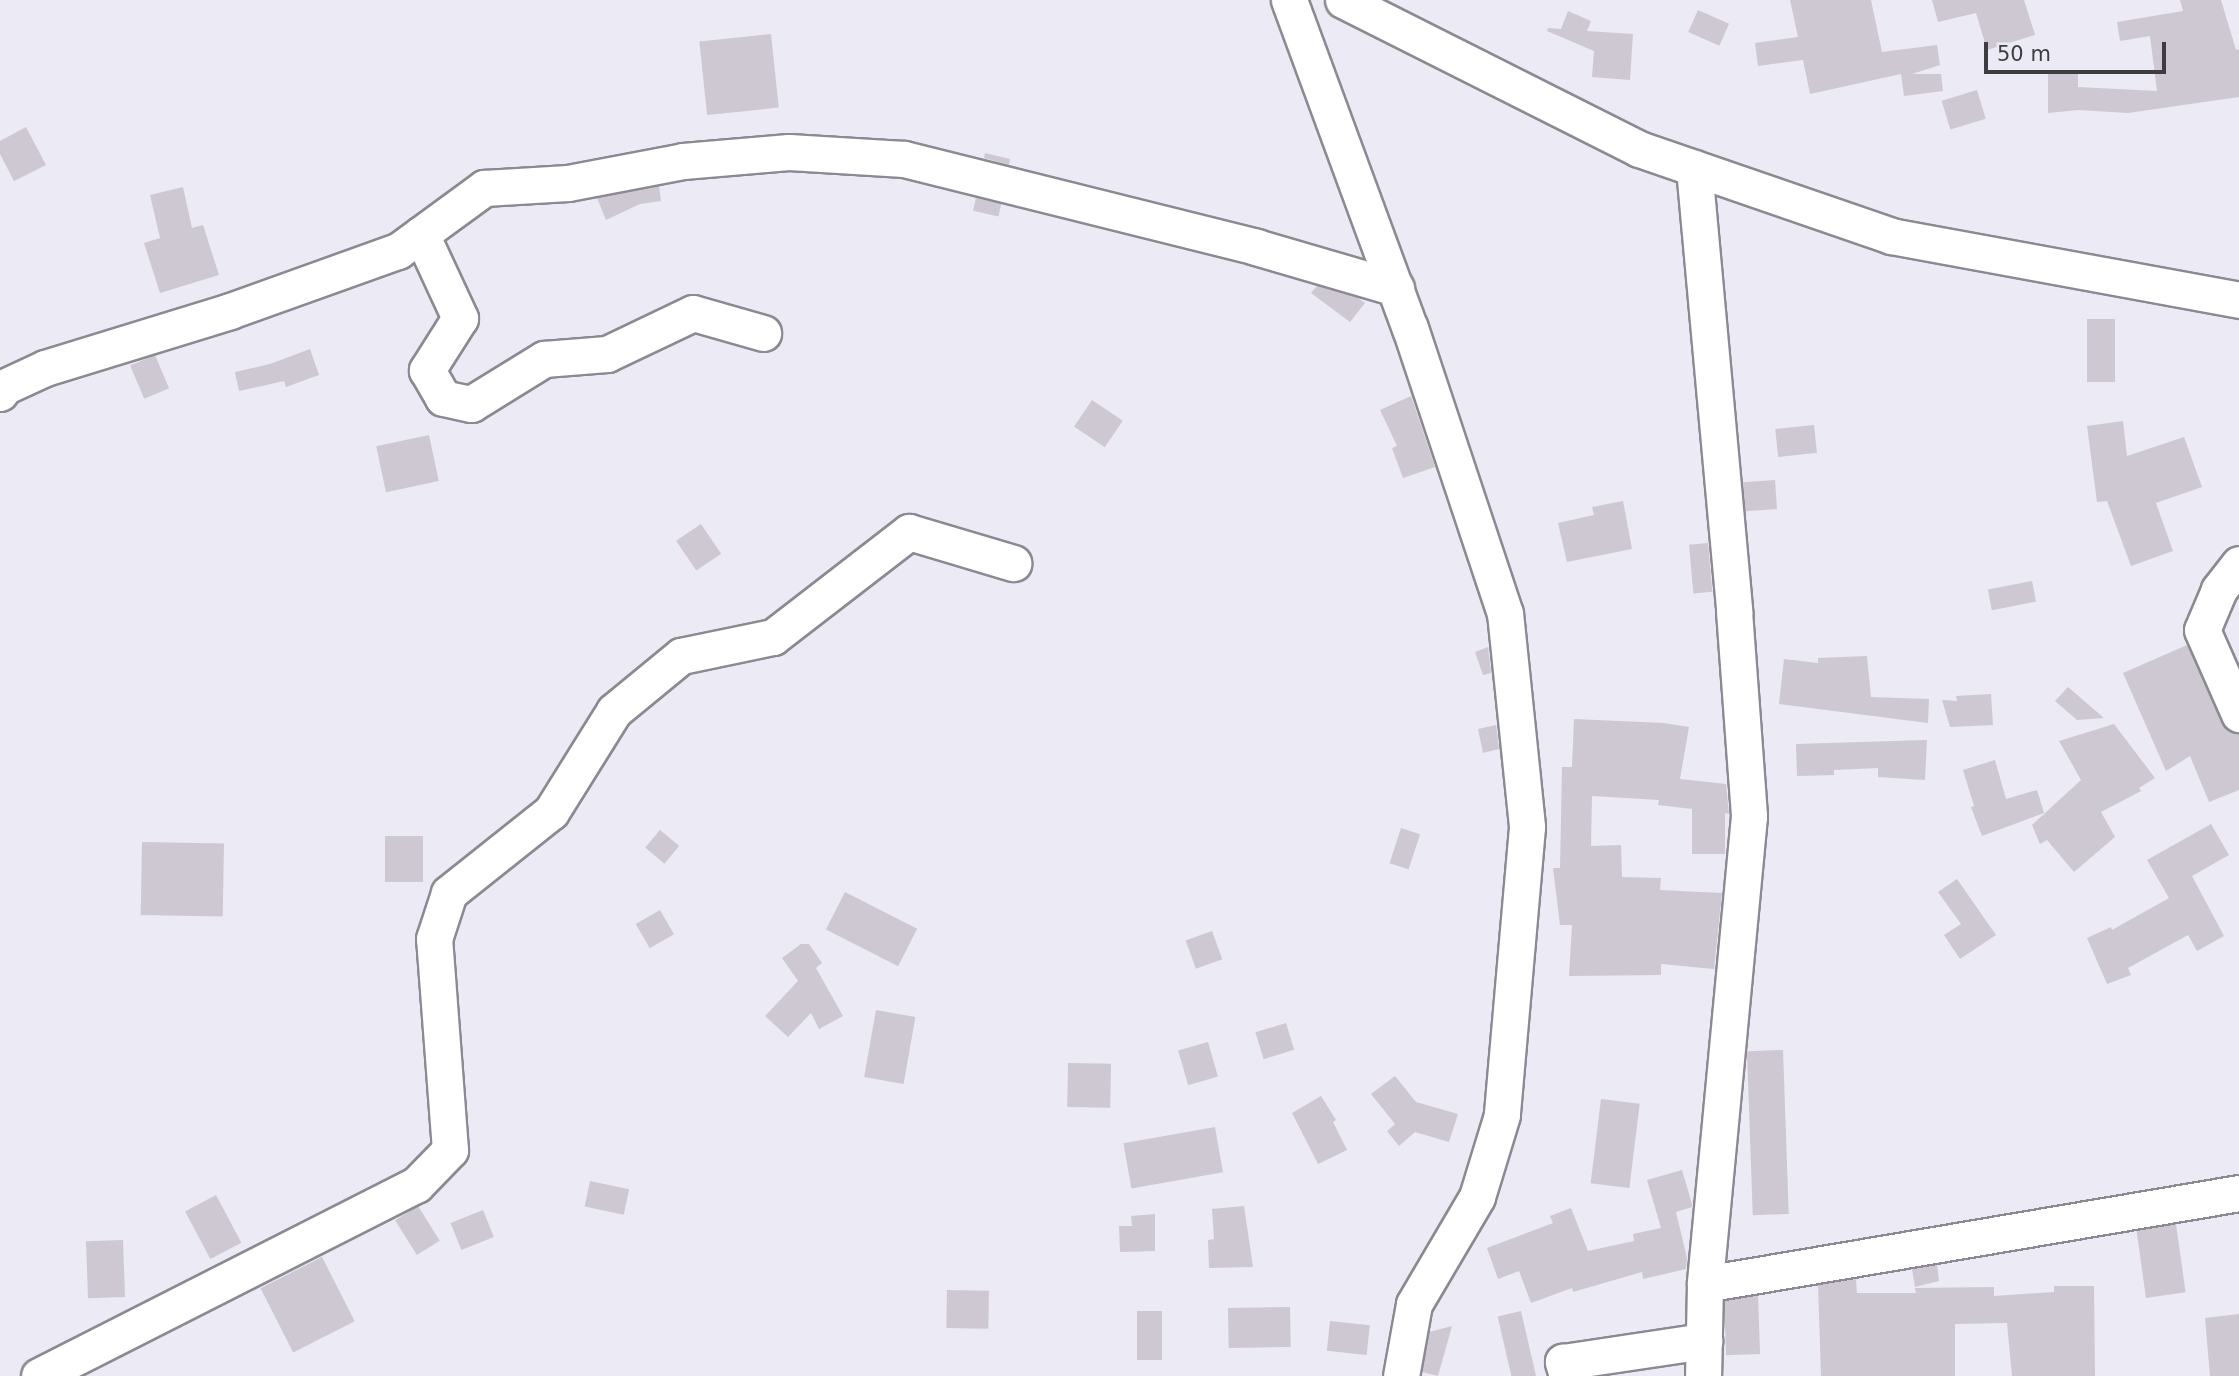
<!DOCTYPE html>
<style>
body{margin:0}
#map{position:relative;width:2239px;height:1376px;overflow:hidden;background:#eceaf4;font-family:"DejaVu Sans",sans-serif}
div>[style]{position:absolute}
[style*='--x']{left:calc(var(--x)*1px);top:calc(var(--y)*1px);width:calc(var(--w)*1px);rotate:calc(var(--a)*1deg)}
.building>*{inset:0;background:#cec8d2;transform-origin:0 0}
.roads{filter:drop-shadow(2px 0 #8b8992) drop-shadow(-2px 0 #8b8992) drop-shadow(0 2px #8b8992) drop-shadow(0 -2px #8b8992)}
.minor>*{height:35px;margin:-17.5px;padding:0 17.5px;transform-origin:17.5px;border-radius:17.5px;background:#fff}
span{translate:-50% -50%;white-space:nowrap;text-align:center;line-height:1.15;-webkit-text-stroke:5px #eceaf4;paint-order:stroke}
.scale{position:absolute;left:1984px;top:42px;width:182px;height:32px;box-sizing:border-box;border:4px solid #3d3c40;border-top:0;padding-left:9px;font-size:21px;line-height:24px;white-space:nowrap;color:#3d3c40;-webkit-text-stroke:5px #eceaf4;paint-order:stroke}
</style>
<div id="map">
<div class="building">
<i style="clip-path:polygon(1790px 0,1871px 0,1882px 52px,1937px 45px,1940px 65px,1912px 74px,1941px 74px,1943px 91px,1904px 96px,1901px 74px,1810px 94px,1803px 60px,1758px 66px,1755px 43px,1798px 37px)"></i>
<i style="clip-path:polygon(1932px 0,2024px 0,2035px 35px,1987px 50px,1976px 13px,1938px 22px)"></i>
<i style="clip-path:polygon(2180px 0,2221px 0,2236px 50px,2239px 49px,2239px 97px,2128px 113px,2078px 110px,2048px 113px,2048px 74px,2078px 74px,2078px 87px,2157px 91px,2150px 36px,2120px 41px,2117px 22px,2183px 11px)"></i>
<i style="left:1698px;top:10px;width:34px;height:24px;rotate:24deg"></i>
<i style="clip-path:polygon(1568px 11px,1591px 21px,1587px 31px,1633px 34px,1630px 80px,1592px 77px,1594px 51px,1547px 31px,1548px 28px,1561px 29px)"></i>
<i style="left:771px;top:34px;width:74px;height:72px;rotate:84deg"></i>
<i style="left:1977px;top:90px;width:30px;height:37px;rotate:73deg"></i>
<i style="clip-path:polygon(26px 127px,46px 165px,14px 181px,0 154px,0 141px)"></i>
<i style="clip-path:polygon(985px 153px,1010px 159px,1009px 165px,984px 158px)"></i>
<i style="clip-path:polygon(659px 186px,661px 201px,640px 204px,606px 220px,597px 198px)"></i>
<i style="clip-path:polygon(183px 187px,192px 228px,203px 225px,219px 275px,160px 293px,144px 243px,160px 238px,150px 195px)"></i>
<i style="left:976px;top:198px;width:26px;height:13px;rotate:13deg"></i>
<i style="clip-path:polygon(1317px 286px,1358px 298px,1365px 303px,1350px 322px,1311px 293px)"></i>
<i style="left:2087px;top:319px;width:28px;height:63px"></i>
<i style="clip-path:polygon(310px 349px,319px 375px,286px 387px,284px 381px,239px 391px,235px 372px,270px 364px)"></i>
<i style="left:155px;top:355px;width:36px;height:27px;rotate:67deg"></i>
<i style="clip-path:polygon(1411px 396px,1435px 467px,1403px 478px,1392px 448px,1397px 446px,1380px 410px)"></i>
<i style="left:1092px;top:400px;width:37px;height:32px;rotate:34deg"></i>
<i style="clip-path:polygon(2123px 421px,2127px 456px,2184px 437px,2202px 487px,2156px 503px,2173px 551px,2131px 566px,2107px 501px,2097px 502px,2087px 426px)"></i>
<i style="left:1814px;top:425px;width:28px;height:39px;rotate:84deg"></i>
<i style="left:429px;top:435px;width:47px;height:54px;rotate:78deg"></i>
<i style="left:1775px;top:480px;width:29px;height:32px;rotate:86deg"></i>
<i style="clip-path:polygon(1623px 501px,1632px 549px,1567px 562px,1558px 523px,1594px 515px,1592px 507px)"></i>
<i style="left:701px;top:524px;width:36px;height:30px;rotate:56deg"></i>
<i style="left:1708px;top:543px;width:49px;height:19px;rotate:85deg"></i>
<i style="left:2032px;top:581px;width:21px;height:45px;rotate:79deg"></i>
<i style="clip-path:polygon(2187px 645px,2221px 722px,2228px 731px,2239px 734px,2239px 790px,2209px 802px,2190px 756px,2166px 771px,2123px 673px)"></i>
<i style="clip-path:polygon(1488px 647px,1491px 673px,1483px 675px,1475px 652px)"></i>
<i style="clip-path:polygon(1867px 656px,1871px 697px,1929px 699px,1928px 723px,1779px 704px,1784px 659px,1818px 663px,1818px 658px)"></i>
<i style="clip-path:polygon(2068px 687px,2104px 718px,2077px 720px,2055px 701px)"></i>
<i style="clip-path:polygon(1991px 694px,1993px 725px,1950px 727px,1942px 700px,1957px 701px,1956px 696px)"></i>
<i style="clip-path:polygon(1574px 719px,1664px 723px,1689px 727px,1680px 779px,1726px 784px,1729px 814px,1725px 813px,1725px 854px,1692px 854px,1692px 809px,1658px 805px,1659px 800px,1592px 796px,1591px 846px,1621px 845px,1622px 877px,1661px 878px,1660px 890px,1722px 893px,1714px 969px,1661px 964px,1661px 975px,1569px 976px,1572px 925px,1560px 925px,1553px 868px,1560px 868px,1562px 767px,1572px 767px)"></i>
<i style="clip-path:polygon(2114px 724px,2155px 778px,2139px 788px,2141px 791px,2101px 812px,2115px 837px,2074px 872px,2047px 840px,2040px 844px,2032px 825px,2081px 780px,2059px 741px)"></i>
<i style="clip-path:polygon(1496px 725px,1499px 749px,1483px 753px,1478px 729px)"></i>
<i style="clip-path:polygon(1927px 740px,1925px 780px,1878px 777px,1878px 768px,1834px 770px,1834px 775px,1797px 776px,1796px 744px)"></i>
<i style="clip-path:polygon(1995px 760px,2006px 799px,2037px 790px,2044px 813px,1982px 836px,1971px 807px,1974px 806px,1963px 770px)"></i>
<i style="clip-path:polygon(2211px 824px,2229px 855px,2192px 876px,2224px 936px,2197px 951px,2188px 935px,2128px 968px,2131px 975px,2107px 984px,2087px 938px,2111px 927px,2112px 930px,2169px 898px,2147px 860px)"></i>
<i style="left:1401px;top:828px;width:20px;height:37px;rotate:18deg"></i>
<i style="left:660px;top:830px;width:25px;height:23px;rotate:40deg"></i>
<i style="left:385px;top:836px;width:38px;height:46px"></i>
<i style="left:142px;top:842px;width:82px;height:73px;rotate:1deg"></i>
<i style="clip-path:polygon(1957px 879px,1996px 935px,1960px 959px,1944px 935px,1961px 924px,1938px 892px)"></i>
<i style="left:845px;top:892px;width:81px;height:42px;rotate:27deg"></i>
<i style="left:660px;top:910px;width:28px;height:28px;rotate:60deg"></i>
<i style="left:1212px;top:931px;width:30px;height:28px;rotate:70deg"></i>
<i style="clip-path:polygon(801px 944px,809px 944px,822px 963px,816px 968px,843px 1016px,819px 1029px,811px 1013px,788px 1037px,765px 1016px,798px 981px,782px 958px)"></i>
<i style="left:876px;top:1010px;width:40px;height:68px;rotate:10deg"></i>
<i style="left:1286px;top:1023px;width:28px;height:32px;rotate:73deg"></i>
<i style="left:1208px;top:1042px;width:36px;height:31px;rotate:74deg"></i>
<i style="left:1783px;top:1050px;width:164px;height:36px;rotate:88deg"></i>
<i style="left:1068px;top:1063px;width:43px;height:44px;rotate:1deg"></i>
<i style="clip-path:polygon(1395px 1076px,1416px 1102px,1458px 1114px,1449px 1142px,1415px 1132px,1399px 1146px,1387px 1131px,1395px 1124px,1371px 1094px)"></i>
<i style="clip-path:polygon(1321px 1096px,1336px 1120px,1333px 1122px,1347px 1150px,1318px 1164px,1292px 1113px)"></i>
<i style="left:1601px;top:1099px;width:39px;height:85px;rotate:7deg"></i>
<i style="left:1215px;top:1127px;width:46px;height:93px;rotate:80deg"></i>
<i style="clip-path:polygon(1682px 1170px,1692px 1204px,1692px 1207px,1676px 1212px,1687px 1258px,1686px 1269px,1643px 1279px,1642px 1272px,1573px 1292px,1572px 1288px,1531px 1303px,1519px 1271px,1498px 1279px,1487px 1248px,1553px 1223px,1550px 1216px,1571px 1208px,1588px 1251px,1634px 1241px,1633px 1234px,1661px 1228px,1647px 1180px)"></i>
<i style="left:590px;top:1181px;width:40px;height:26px;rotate:12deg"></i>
<i style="left:216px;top:1195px;width:54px;height:35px;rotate:62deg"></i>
<i style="left:418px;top:1206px;width:41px;height:27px;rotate:58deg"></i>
<i style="clip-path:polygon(1244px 1206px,1253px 1267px,1209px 1268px,1208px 1240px,1214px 1239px,1212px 1209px)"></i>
<i style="left:483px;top:1210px;width:29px;height:35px;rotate:68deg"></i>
<i style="clip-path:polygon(1155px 1214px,1155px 1251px,1120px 1252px,1119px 1226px,1132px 1226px,1131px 1216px)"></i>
<i style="left:2176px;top:1224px;width:69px;height:40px;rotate:82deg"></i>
<i style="left:123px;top:1240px;width:57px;height:37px;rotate:88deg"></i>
<i style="left:322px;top:1257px;width:72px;height:69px;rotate:63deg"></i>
<i style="clip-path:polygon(1937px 1265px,1939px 1281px,1915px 1287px,1912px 1269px)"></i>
<i style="clip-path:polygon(1856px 1279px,1857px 1293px,1916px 1293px,1915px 1288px,1994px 1287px,1994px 1296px,2054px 1292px,2054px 1286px,2094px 1286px,2095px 1376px,2012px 1376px,2007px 1323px,1955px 1324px,1955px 1376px,1821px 1376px,1818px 1285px)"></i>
<i style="left:947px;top:1290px;width:42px;height:38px;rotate:1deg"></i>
<i style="left:1758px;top:1295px;width:59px;height:34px;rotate:88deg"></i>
<i style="left:1290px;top:1307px;width:40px;height:62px;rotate:89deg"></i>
<i style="left:1137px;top:1311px;width:25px;height:49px"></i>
<i style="left:1521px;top:1311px;width:67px;height:24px;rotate:77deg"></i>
<i style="clip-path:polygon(2239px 1314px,2239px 1376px,2210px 1376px,2205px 1318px)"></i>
<i style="left:1330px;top:1321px;width:40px;height:30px;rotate:6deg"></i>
<i style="clip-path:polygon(1452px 1326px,1438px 1376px,1422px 1372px,1429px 1332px)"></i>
</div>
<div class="roads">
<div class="minor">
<i style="--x:1289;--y:0;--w:350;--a:69.8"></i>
<i style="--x:1410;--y:328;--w:300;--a:71.6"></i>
<i style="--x:1505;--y:613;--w:215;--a:84.1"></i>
<i style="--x:1527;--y:827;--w:289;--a:95"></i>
<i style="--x:1502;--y:1115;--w:86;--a:107"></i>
<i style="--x:1477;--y:1197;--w:124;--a:120.5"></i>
<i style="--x:1414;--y:1304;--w:73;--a:100.2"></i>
<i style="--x:1343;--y:0;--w:331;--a:26.7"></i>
<i style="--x:1639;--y:149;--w:267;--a:19"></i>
<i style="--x:1891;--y:236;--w:354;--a:10.4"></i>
<i style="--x:1694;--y:168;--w:445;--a:84.8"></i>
<i style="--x:1734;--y:611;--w:206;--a:85.8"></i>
<i style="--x:1749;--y:816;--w:470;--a:95.4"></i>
<i style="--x:1705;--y:1284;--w:92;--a:91.2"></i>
<i style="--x:421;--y:234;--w:93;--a:65.1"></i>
<i style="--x:460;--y:318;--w:62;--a:122.4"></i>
<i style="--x:427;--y:370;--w:32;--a:60"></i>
<i style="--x:443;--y:398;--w:29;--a:12"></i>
<i style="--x:471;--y:404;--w:86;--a:-31.7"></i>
<i style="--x:544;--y:359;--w:63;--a:-4.5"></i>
<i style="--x:607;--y:354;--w:95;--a:-25.5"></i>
<i style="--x:693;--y:313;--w:73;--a:15.9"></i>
<i style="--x:0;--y:393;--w:7;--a:-56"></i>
<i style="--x:4;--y:387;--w:45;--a:-24.9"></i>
<i style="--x:45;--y:368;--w:194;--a:-17.1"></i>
<i style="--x:230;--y:311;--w:178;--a:-19.7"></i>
<i style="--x:398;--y:251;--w:107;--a:-36.2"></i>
<i style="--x:484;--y:188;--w:84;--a:-3.4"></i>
<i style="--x:568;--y:183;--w:117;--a:-10.8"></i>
<i style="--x:683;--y:161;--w:106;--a:-4.9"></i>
<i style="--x:789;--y:152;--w:115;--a:3.5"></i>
<i style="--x:904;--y:159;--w:363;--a:14"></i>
<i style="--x:1256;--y:247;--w:146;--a:16.3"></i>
<i style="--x:2239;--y:564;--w:33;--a:128"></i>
<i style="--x:2219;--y:590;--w:43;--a:113"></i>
<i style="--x:2202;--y:630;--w:92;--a:66.2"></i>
<i style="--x:1705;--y:1284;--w:542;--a:-9.67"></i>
<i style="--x:39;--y:1376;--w:423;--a:-26.9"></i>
<i style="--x:416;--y:1185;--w:49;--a:-45.8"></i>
<i style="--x:450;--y:1150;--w:212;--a:-94.3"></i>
<i style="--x:434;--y:939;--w:48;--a:-71.9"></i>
<i style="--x:449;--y:893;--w:130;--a:-38.5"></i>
<i style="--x:551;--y:812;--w:119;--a:-58"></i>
<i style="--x:614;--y:711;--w:87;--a:-39.4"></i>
<i style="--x:681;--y:656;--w:94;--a:-11.7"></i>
<i style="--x:773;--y:637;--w:172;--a:-37.7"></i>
<i style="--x:909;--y:532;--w:109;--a:16.6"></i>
<i style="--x:1567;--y:1376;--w:15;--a:-106"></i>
<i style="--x:1563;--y:1362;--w:143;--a:-8.5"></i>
</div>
</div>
<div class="scale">50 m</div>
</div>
